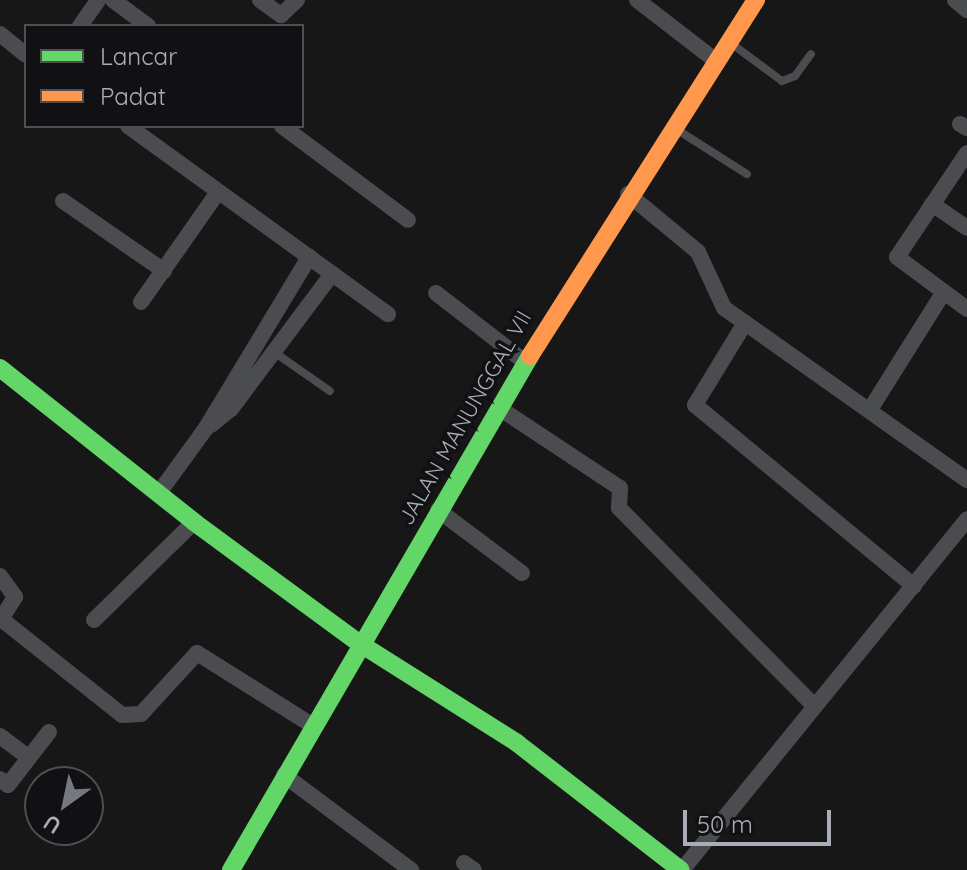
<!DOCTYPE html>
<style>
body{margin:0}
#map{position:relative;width:967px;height:870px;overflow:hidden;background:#171717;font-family:Quicksand,sans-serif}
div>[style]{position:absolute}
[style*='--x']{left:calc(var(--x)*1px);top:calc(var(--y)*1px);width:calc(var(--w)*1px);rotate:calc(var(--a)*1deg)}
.lane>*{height:8px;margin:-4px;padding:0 4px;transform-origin:4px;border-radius:4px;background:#4b4c50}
.street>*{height:16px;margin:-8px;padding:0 8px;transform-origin:8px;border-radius:8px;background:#4b4c50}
.fast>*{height:18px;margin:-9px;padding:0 9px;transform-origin:9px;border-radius:9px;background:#63d668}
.slow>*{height:18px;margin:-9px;padding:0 9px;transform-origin:9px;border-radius:9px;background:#ff974d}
span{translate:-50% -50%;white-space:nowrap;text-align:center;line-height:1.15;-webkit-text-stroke:7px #111113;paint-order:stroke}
.street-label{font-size:22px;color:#a8adb8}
.legend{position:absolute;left:24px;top:24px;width:280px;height:104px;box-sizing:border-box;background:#111113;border:2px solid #4d4f55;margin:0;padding:10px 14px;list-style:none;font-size:24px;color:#a8adb8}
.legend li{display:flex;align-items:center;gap:16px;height:40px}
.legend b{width:40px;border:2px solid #4d4f55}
.north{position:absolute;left:24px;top:766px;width:80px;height:80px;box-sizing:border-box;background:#111113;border:2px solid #4d4f55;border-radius:50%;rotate:213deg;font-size:22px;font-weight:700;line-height:32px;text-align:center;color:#a8adb8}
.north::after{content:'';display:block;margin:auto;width:28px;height:36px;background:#757880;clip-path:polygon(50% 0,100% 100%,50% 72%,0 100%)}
.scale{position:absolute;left:683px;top:810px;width:148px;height:36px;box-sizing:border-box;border:4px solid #a8adb8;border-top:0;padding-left:10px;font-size:24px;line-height:28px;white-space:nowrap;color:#a8adb8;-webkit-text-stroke:6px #111113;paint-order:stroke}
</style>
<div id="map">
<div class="lane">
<i style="--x:732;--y:44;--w:62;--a:36.5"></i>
<i style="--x:782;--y:81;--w:14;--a:-21"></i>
<i style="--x:795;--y:76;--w:27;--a:-54"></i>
<i style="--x:676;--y:129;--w:84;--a:32.4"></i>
<i style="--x:274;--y:352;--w:68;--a:34.9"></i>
</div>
<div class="street">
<i style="--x:113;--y:0;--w:44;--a:36.6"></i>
<i style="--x:260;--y:0;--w:26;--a:36"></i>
<i style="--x:281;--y:15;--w:22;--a:-43"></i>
<i style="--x:637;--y:0;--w:98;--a:37.6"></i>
<i style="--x:955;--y:0;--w:16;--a:40"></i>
<i style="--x:80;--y:26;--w:32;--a:-55"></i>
<i style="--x:0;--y:34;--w:33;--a:39"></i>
<i style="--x:960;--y:124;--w:8;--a:30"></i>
<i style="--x:128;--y:126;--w:321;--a:35.9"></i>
<i style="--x:282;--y:126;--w:157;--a:36.7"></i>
<i style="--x:967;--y:153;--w:125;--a:123.9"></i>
<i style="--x:897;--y:257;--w:87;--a:36.6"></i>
<i style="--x:628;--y:194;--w:91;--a:39.6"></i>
<i style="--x:698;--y:252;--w:62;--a:65.1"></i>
<i style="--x:724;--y:308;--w:298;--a:35.3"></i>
<i style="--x:63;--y:201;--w:123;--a:34.7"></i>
<i style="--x:932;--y:204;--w:42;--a:34.4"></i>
<i style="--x:436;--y:293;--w:113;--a:37.8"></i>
<i style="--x:141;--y:302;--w:134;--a:-55"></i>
<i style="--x:745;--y:323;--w:96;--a:121.4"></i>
<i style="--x:695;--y:405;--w:284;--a:39.6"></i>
<i style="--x:499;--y:408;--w:145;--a:33.5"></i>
<i style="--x:620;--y:488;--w:20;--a:93"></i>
<i style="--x:619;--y:508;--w:278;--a:45.4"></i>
<i style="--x:871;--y:408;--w:136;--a:-57.9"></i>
<i style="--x:211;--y:425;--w:26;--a:-39"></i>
<i style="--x:231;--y:409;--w:169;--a:-53.2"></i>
<i style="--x:161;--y:490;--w:77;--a:-54"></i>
<i style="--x:206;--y:428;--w:200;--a:-58.9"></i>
<i style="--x:438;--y:510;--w:105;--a:36.9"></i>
<i style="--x:0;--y:576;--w:26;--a:54"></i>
<i style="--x:15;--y:597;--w:26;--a:122"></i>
<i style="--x:0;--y:618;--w:156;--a:38.5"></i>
<i style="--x:122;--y:715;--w:19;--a:-3"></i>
<i style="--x:141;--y:714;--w:83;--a:-47.4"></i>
<i style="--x:197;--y:653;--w:136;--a:32.1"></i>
<i style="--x:94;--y:620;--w:140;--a:-44.4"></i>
<i style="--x:0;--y:736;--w:36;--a:37"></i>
<i style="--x:284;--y:775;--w:159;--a:36.8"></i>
<i style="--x:0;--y:779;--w:10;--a:37"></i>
<i style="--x:8;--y:785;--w:67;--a:-52.3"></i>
<i style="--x:464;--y:863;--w:12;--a:35"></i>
<i style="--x:682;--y:870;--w:452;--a:-50.9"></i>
</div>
<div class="fast">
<i style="--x:0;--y:368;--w:248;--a:38.4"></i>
<i style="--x:194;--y:522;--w:205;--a:36.3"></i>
<i style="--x:359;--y:643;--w:187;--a:32.3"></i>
<i style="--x:517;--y:743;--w:207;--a:37.8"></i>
<i style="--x:231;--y:870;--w:595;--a:-59.81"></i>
</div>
<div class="slow">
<i style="--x:530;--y:356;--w:422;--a:-57.6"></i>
</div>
<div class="street-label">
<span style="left:465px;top:418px;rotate:-60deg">JALAN MANUNGGAL VII</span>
</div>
<ul class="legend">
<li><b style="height:10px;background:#63d668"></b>Lancar</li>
<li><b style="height:10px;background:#ff974d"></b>Padat</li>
</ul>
<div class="north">U</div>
<div class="scale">50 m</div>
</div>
